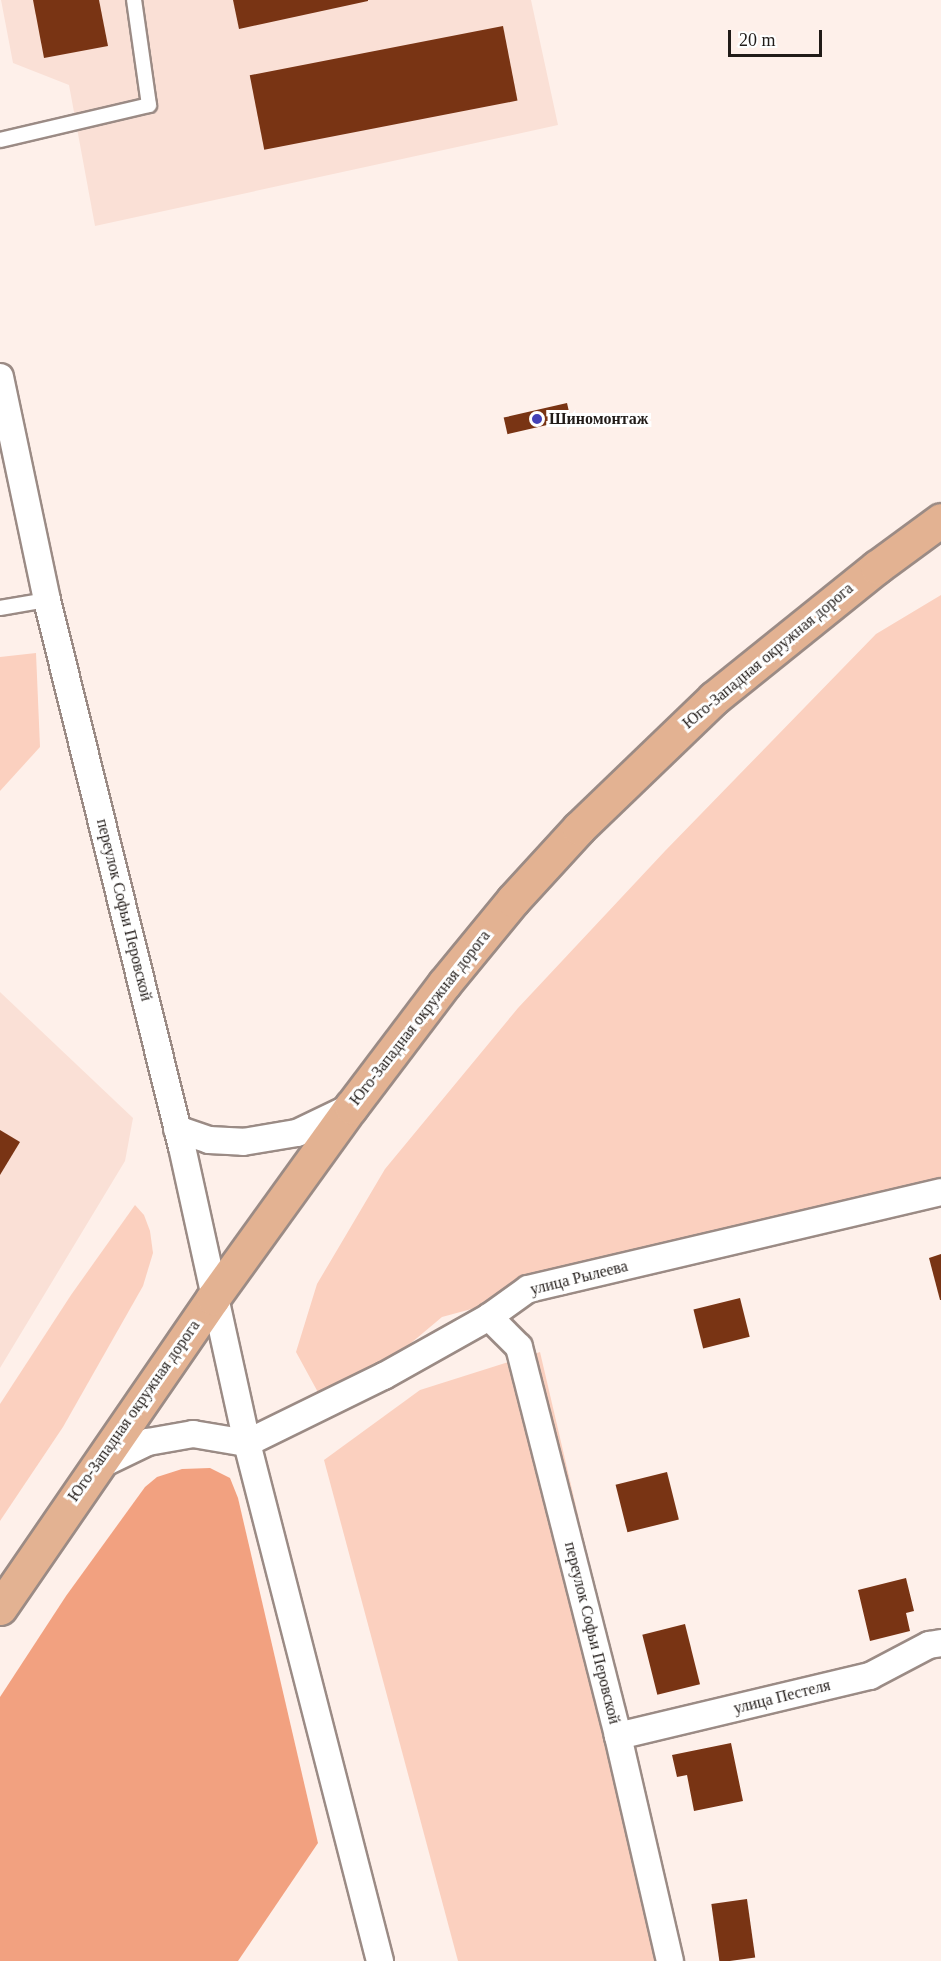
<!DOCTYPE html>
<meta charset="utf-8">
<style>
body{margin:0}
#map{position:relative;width:941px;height:1961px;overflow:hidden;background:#fef0ea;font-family:Georgia,serif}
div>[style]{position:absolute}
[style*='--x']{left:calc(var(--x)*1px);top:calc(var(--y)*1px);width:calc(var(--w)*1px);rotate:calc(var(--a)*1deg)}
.built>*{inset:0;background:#fae0d6}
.green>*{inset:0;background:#fbd0bf}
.forest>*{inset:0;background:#f2a180}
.building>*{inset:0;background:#793414;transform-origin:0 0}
.roads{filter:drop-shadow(2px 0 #9b8b85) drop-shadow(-2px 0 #9b8b85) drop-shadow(0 2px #9b8b85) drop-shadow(0 -2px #9b8b85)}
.service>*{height:14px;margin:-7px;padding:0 7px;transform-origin:7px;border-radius:7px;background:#fff}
.minor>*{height:26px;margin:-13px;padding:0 13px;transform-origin:13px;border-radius:13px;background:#fff}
.trunk>*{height:33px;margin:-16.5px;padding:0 16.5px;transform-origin:16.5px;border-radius:16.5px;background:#e3b292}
.dots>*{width:16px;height:16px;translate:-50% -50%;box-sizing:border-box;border:3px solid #fff;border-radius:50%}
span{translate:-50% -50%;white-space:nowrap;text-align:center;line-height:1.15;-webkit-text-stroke:6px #fff;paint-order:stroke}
.poi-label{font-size:16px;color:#211b18;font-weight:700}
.left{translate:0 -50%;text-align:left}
.street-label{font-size:16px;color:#211b18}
.scale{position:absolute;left:728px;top:30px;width:94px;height:27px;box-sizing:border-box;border:3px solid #211b18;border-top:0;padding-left:8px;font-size:18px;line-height:21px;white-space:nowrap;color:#211b18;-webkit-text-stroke:4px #fff;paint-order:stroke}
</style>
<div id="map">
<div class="built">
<i style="clip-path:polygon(1px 0,531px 0,558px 125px,95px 226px,69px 85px,13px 63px)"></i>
<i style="clip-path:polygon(0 992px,133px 1118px,125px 1161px,0 1368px)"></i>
</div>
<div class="green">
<i style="clip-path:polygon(941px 595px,941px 1182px,442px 1317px,373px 1375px,320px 1396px,296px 1352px,317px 1284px,385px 1169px,518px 1008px,665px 851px,876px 634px)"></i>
<i style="clip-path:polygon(36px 653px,40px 747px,0 791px,0 657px)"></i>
<i style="clip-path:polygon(135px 1205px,144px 1215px,150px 1231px,153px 1253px,143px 1286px,63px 1427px,0 1521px,0 1404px,71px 1295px)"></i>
<i style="clip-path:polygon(540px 1352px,682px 1961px,458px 1961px,324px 1460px,420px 1390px)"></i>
</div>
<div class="forest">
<i style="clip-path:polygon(210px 1468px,230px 1478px,238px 1498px,318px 1843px,238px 1961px,0 1961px,0 1697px,66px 1596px,145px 1487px,157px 1477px,182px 1469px)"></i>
</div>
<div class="building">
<i style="clip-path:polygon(33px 0,99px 0,108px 46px,44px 58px)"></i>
<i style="clip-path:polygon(233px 0,368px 0,368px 1px,239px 29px)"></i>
<i style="left:503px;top:26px;width:76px;height:258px;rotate:79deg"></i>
<i style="left:567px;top:403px;width:17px;height:65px;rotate:77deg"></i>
<i style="clip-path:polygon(0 1130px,20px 1142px,0 1175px)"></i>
<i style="clip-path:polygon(941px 1254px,941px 1300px,940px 1300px,929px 1258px)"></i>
<i style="left:740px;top:1298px;width:40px;height:48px;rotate:76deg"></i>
<i style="left:667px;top:1472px;width:49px;height:53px;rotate:76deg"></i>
<i style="clip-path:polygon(906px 1578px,914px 1611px,906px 1613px,910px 1631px,870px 1641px,858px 1590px)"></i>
<i style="left:685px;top:1624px;width:62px;height:44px;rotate:76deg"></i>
<i style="clip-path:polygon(731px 1743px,743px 1801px,694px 1811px,687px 1775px,677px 1777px,672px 1755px)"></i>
<i style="left:747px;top:1899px;width:59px;height:36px;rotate:82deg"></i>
</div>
<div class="roads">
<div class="service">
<i style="--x:0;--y:140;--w:153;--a:-13.2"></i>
<i style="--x:149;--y:105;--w:106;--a:-98.1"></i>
<i style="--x:0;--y:608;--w:48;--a:-9.7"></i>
</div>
<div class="minor">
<i style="--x:0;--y:377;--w:228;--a:78.1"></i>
<i style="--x:47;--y:600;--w:563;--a:76.14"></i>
<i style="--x:182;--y:1147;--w:303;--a:77.6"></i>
<i style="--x:247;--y:1443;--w:535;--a:75.6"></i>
<i style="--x:177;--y:1129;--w:34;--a:19"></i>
<i style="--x:209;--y:1140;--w:34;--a:3"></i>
<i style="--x:243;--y:1142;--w:55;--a:-9.5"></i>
<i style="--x:297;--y:1133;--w:60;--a:-25.7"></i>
<i style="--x:489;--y:1317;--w:42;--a:45"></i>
<i style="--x:519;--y:1347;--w:401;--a:75.7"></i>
<i style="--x:618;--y:1736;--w:231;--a:77"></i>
<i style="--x:247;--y:1443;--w:153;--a:-26.1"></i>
<i style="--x:384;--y:1376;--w:120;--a:-29.3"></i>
<i style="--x:489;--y:1317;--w:48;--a:-35.7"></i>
<i style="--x:528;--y:1289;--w:424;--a:-13.2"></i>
<i style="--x:96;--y:1467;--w:58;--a:-25.7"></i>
<i style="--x:148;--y:1442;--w:46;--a:-10.1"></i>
<i style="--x:193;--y:1434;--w:55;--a:9.5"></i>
<i style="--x:618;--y:1736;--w:259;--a:-13.4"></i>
<i style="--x:870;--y:1676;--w:67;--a:-27.7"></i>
<i style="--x:929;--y:1645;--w:12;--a:-9"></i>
</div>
<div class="trunk">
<i style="--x:0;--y:1608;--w:376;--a:-55.5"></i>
<i style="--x:213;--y:1298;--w:236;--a:-54.2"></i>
<i style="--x:351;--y:1107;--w:154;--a:-52.9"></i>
<i style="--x:444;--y:984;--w:109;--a:-50.6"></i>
<i style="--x:513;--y:900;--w:98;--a:-47.5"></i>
<i style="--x:579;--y:828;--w:187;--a:-43.9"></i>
<i style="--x:714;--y:698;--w:209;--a:-38.8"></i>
<i style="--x:877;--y:567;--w:79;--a:-36.3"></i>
</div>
</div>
<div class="dots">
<i style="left:537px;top:419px;background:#4341b6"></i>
</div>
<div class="poi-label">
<span class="left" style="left:549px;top:419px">Шиномонтаж</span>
</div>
<div class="street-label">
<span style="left:768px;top:656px;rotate:-40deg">Юго-Западная окружная дорога</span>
<span style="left:124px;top:910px;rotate:76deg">переулок Софьи Перовской</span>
<span style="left:420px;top:1018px;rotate:-52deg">Юго-Западная окружная дорога</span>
<span style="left:579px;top:1278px;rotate:-14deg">улица Рылеева</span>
<span style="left:134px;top:1411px;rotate:-55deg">Юго-Западная окружная дорога</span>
<span style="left:592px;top:1633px;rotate:76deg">переулок Софьи Перовской</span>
<span style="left:782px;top:1697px;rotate:-14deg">улица Пестеля</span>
</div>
<div class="scale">20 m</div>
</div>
